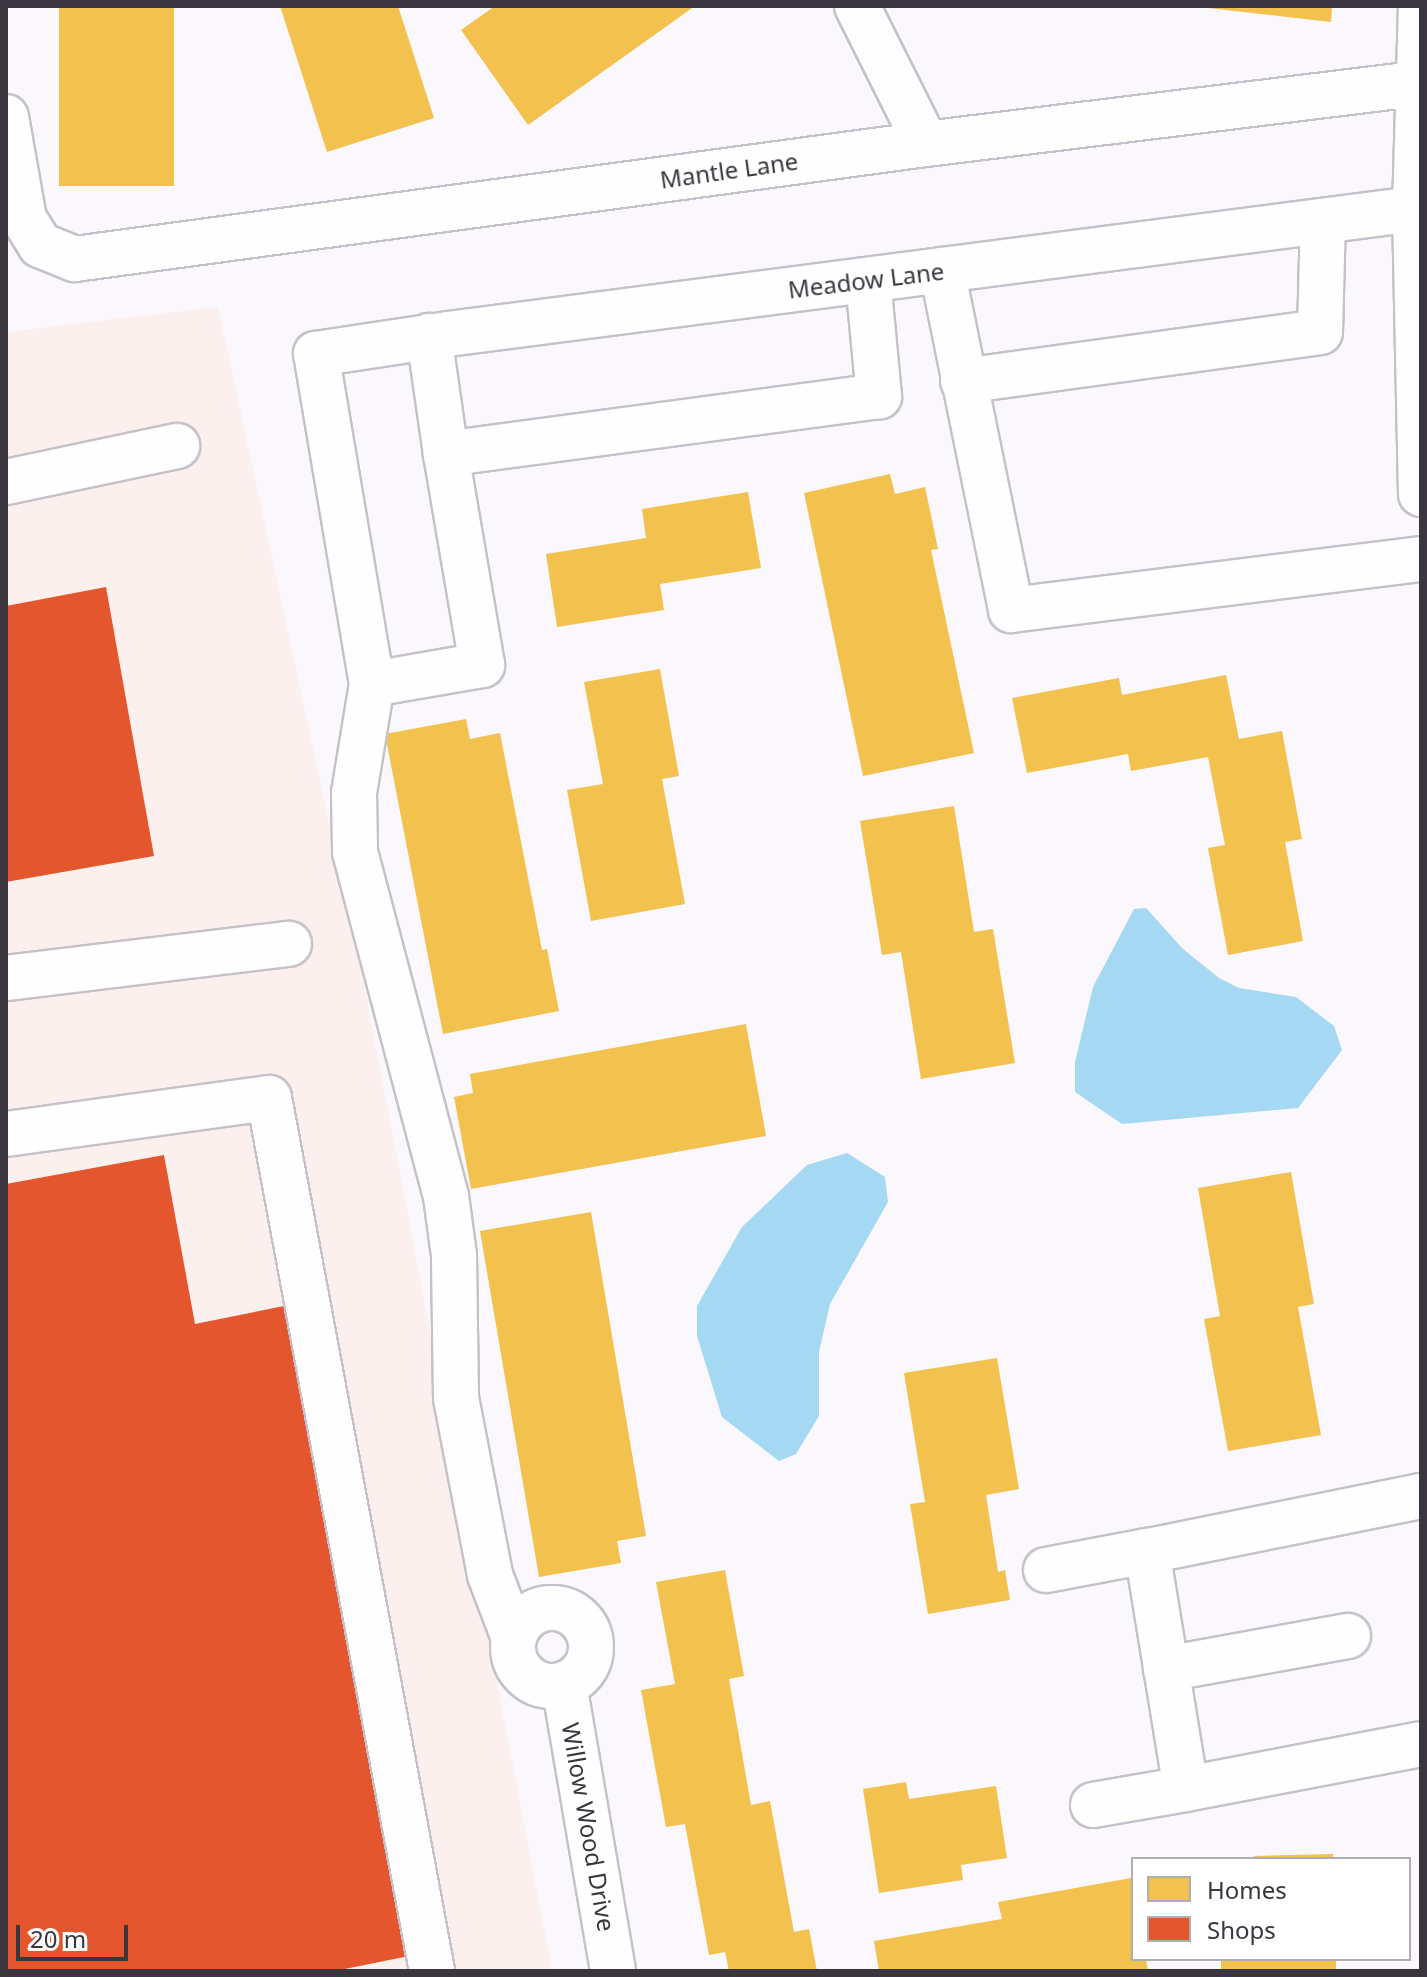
<!DOCTYPE html>
<style>
body{margin:0}
#map{position:relative;width:1427px;height:1977px;overflow:hidden;background:#faf7fd;font-family:"Noto Sans",sans-serif}
div>[style]{position:absolute}
[style*='--x']{left:calc(var(--x)*1px);top:calc(var(--y)*1px);width:calc(var(--w)*1px);rotate:calc(var(--a)*1deg)}
.commercial>*{inset:0;background:#fbf0ed}
.water>*{inset:0;background:#a5d8f3}
.homes>*{inset:0;background:#f2c14e;transform-origin:0 0}
.shops>*{inset:0;background:#e4572e}
.roads{filter:drop-shadow(2px 0 #c5c1c8) drop-shadow(-2px 0 #c5c1c8) drop-shadow(0 2px #c5c1c8) drop-shadow(0 -2px #c5c1c8)}
.minor>*{height:44px;margin:-22px;padding:0 22px;transform-origin:22px;border-radius:22px;background:#fefeff}
.minor>.ring{margin:-22px;padding:0;box-sizing:content-box;background:none;border:44px solid #fefeff;border-radius:50%}
span{translate:-50% -50%;white-space:nowrap;text-align:center;line-height:1.15;-webkit-text-stroke:8px #fff;paint-order:stroke}
.street-label{font-size:24px;color:#3b353e}
.frame{position:absolute;inset:0;border:8px solid #3b353e;pointer-events:none}
.legend{position:absolute;left:1131px;top:1857px;width:280px;height:104px;box-sizing:border-box;background:#fff;border:2px solid #b1aeb2;margin:0;padding:10px 14px;list-style:none;font-size:24px;color:#3b353e}
.legend li{display:flex;align-items:center;gap:16px;height:40px}
.legend b{width:40px;border:2px solid #b1aeb2}
.scale{position:absolute;left:16px;top:1925px;width:112px;height:36px;box-sizing:border-box;border:4px solid #3b353e;border-top:0;padding-left:10px;font-size:24px;line-height:28px;white-space:nowrap;color:#3b353e;-webkit-text-stroke:6px #fff;paint-order:stroke}
</style>
<div id="map">
<div class="commercial">
<i style="clip-path:polygon(218px 307px,366px 995px,552px 1971px,6px 1971px,6px 332px)"></i>
</div>
<div class="water">
<i style="clip-path:polygon(1146px 908px,1183px 949px,1219px 978px,1239px 988px,1296px 997px,1334px 1026px,1342px 1050px,1298px 1108px,1122px 1124px,1075px 1092px,1075px 1062px,1093px 987px,1134px 909px)"></i>
<i style="clip-path:polygon(847px 1153px,885px 1177px,888px 1202px,830px 1304px,819px 1352px,819px 1416px,796px 1454px,779px 1461px,722px 1417px,697px 1336px,697px 1306px,742px 1227px,807px 1165px)"></i>
</div>
<div class="homes">
<i style="left:59px;top:6px;width:115px;height:180px"></i>
<i style="clip-path:polygon(280px 6px,398px 6px,434px 118px,327px 152px)"></i>
<i style="clip-path:polygon(495px 6px,695px 6px,528px 125px,461px 30px)"></i>
<i style="clip-path:polygon(1190px 6px,1332px 6px,1331px 22px)"></i>
<i style="clip-path:polygon(890px 474px,895px 494px,925px 487px,938px 549px,931px 550px,974px 753px,863px 776px,804px 493px)"></i>
<i style="clip-path:polygon(748px 492px,761px 568px,660px 584px,664px 610px,557px 627px,546px 554px,646px 538px,642px 509px)"></i>
<i style="clip-path:polygon(660px 669px,679px 776px,662px 779px,685px 904px,591px 921px,567px 790px,603px 784px,584px 682px)"></i>
<i style="clip-path:polygon(1226px 675px,1239px 739px,1282px 731px,1302px 839px,1285px 842px,1303px 941px,1228px 955px,1208px 848px,1225px 845px,1208px 757px,1131px 771px,1128px 754px,1027px 773px,1012px 698px,1119px 678px,1122px 695px)"></i>
<i style="clip-path:polygon(466px 719px,470px 739px,500px 733px,542px 950px,547px 949px,559px 1011px,443px 1034px,385px 734px)"></i>
<i style="clip-path:polygon(954px 806px,974px 932px,993px 929px,1015px 1063px,921px 1079px,901px 952px,882px 955px,860px 821px)"></i>
<i style="clip-path:polygon(746px 1024px,766px 1136px,471px 1189px,454px 1097px,473px 1093px,470px 1074px)"></i>
<i style="clip-path:polygon(1291px 1172px,1314px 1304px,1298px 1307px,1321px 1435px,1228px 1451px,1204px 1319px,1220px 1316px,1198px 1188px)"></i>
<i style="clip-path:polygon(591px 1212px,646px 1536px,617px 1541px,621px 1563px,539px 1577px,480px 1231px)"></i>
<i style="clip-path:polygon(997px 1358px,1019px 1489px,986px 1495px,998px 1572px,1005px 1570px,1010px 1600px,928px 1614px,910px 1504px,925px 1502px,904px 1373px)"></i>
<i style="clip-path:polygon(725px 1570px,744px 1676px,729px 1679px,751px 1805px,770px 1801px,794px 1932px,809px 1929px,817px 1971px,729px 1971px,725px 1952px,709px 1955px,685px 1824px,666px 1827px,641px 1690px,675px 1684px,656px 1582px)"></i>
<i style="clip-path:polygon(906px 1782px,909px 1799px,996px 1786px,1007px 1858px,961px 1865px,963px 1880px,879px 1893px,863px 1789px)"></i>
<i style="clip-path:polygon(1333px 1854px,1333px 1859px,1254px 1859px,1254px 1856px)"></i>
<i style="clip-path:polygon(1131px 1878px,1133px 1959px,1146px 1959px,1148px 1971px,879px 1971px,874px 1941px,1002px 1919px,998px 1902px)"></i>
<i style="left:1221px;top:1959px;width:115px;height:12px"></i>
</div>
<div class="shops">
<i style="clip-path:polygon(106px 587px,154px 856px,6px 882px,6px 606px)"></i>
<i style="clip-path:polygon(164px 1155px,195px 1324px,294px 1304px,414px 1955px,335px 1971px,6px 1971px,6px 1184px)"></i>
</div>
<div class="roads">
<div class="minor">
<i style="--x:857;--y:6;--w:154;--a:63.4"></i>
<i style="--x:1421;--y:6;--w:203;--a:91.7"></i>
<i style="--x:1415;--y:209;--w:285;--a:88.8"></i>
<i style="--x:6;--y:117;--w:104;--a:80"></i>
<i style="--x:24;--y:219;--w:31;--a:58"></i>
<i style="--x:40;--y:245;--w:38;--a:22"></i>
<i style="--x:75;--y:259;--w:859;--a:-7.7"></i>
<i style="--x:926;--y:144;--w:499;--a:-7"></i>
<i style="--x:942;--y:270;--w:347;--a:78.5"></i>
<i style="--x:1011;--y:610;--w:413;--a:-7.1"></i>
<i style="--x:868;--y:280;--w:117;--a:84.6"></i>
<i style="--x:879;--y:396;--w:437;--a:172.4"></i>
<i style="--x:446;--y:454;--w:214;--a:80.3"></i>
<i style="--x:482;--y:665;--w:112;--a:170.2"></i>
<i style="--x:372;--y:684;--w:335;--a:-99.6"></i>
<i style="--x:316;--y:354;--w:134;--a:-8.6"></i>
<i style="--x:448;--y:334;--w:975;--a:-7.37"></i>
<i style="--x:429;--y:336;--w:119;--a:81.8"></i>
<i style="--x:963;--y:381;--w:360;--a:-7.8"></i>
<i style="--x:1320;--y:332;--w:111;--a:-88.5"></i>
<i style="--x:6;--y:482;--w:175;--a:-11.9"></i>
<i style="--x:372;--y:684;--w:110;--a:99.4"></i>
<i style="--x:354;--y:793;--w:59;--a:89"></i>
<i style="--x:355;--y:852;--w:356;--a:75.2"></i>
<i style="--x:446;--y:1196;--w:60;--a:82.3"></i>
<i style="--x:454;--y:1255;--w:143;--a:89.2"></i>
<i style="--x:456;--y:1398;--w:180;--a:79.1"></i>
<i style="--x:490;--y:1575;--w:67;--a:69.1"></i>
<i style="--x:6;--y:978;--w:285;--a:-6.9"></i>
<i style="--x:6;--y:1134;--w:265;--a:-7.8"></i>
<i style="--x:269;--y:1098;--w:888;--a:79.42"></i>
<i style="--x:1421;--y:1496;--w:279;--a:168.6"></i>
<i style="--x:1147;--y:1551;--w:241;--a:80.7"></i>
<i style="--x:1186;--y:1789;--w:239;--a:-10.8"></i>
<i style="--x:1046;--y:1570;--w:103;--a:-10.7"></i>
<i class="ring" style="left:513px;top:1608px;width:34px;height:34px"></i>
<i style="--x:1166;--y:1669;--w:185;--a:-10.3"></i>
<i style="--x:564;--y:1684;--w:291;--a:80.3"></i>
<i style="--x:1093;--y:1805;--w:94;--a:-9.8"></i>
</div>
</div>
<div class="street-label">
<span style="left:729px;top:170px;rotate:-8deg">Mantle Lane</span>
<span style="left:866px;top:280px;rotate:-7deg">Meadow Lane</span>
<span style="left:589px;top:1827px;rotate:80deg">Willow Wood Drive</span>
</div>
<div class="frame"></div>
<ul class="legend">
<li><b style="height:22px;background:#f2c14e"></b>Homes</li>
<li><b style="height:22px;background:#e4572e"></b>Shops</li>
</ul>
<div class="scale">20 m</div>
</div>
